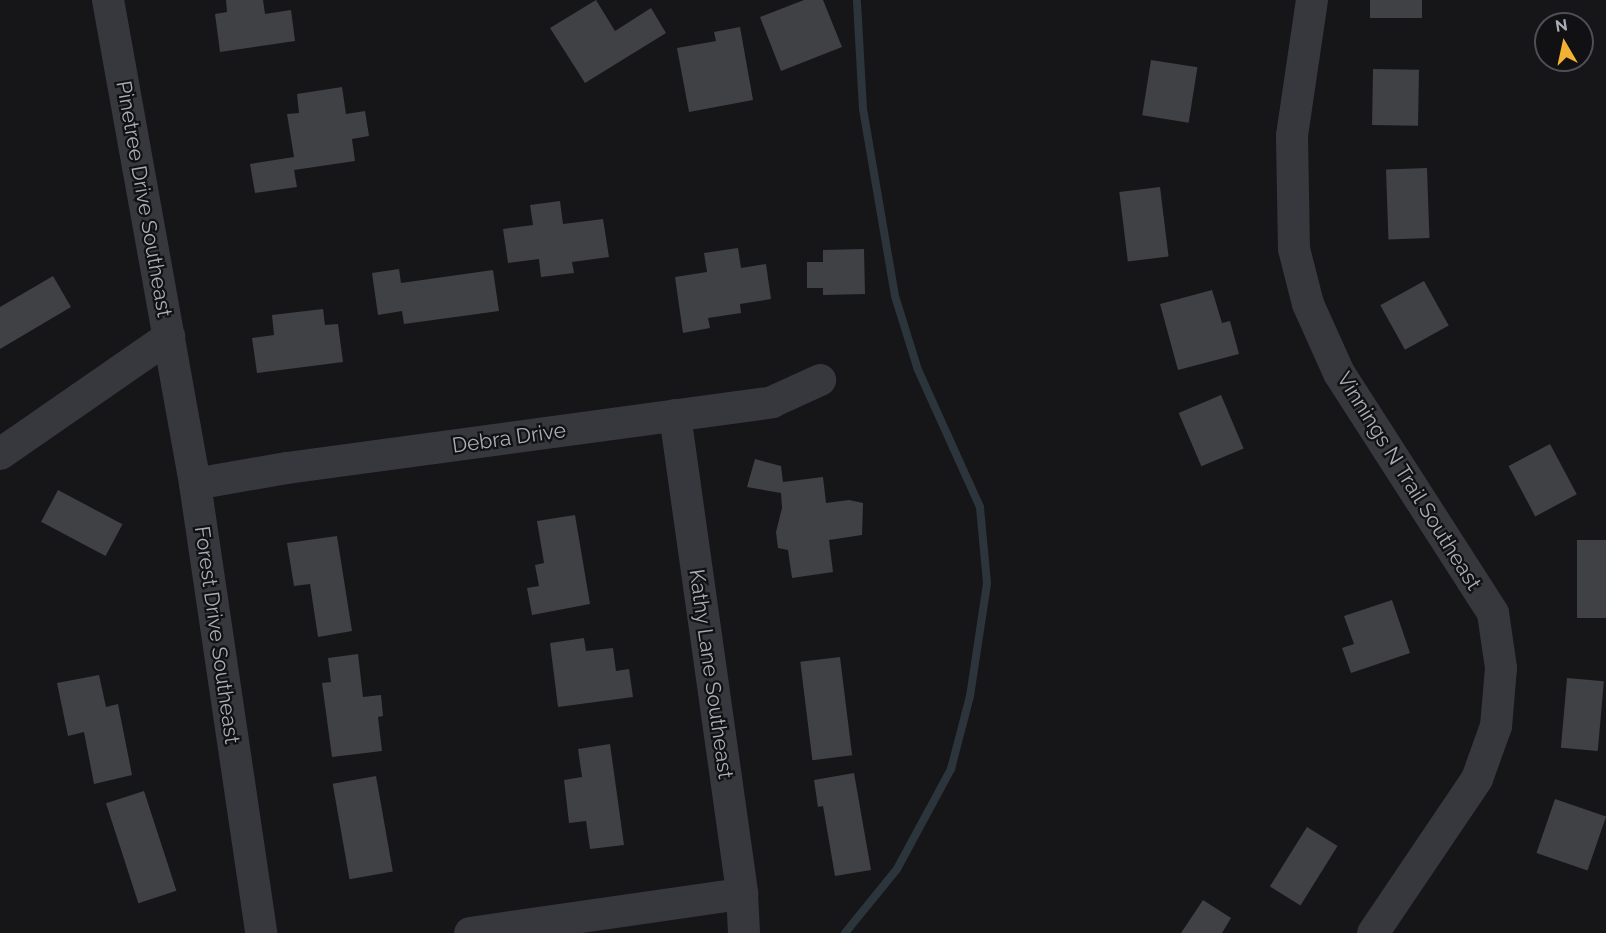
<!DOCTYPE html>
<style>
body{margin:0}
#map{position:relative;width:1606px;height:933px;overflow:hidden;background:#161618;font-family:Raleway,sans-serif}
div>[style]{position:absolute}
[style*='--x']{left:calc(var(--x)*1px);top:calc(var(--y)*1px);width:calc(var(--w)*1px);rotate:calc(var(--a)*1deg)}
.stream>*{height:8px;margin:-4px;padding:0 4px;transform-origin:4px;border-radius:4px;background:#2c353c}
.building>*{inset:0;background:#404145;transform-origin:0 0}
.minor>*{height:32px;margin:-16px;padding:0 16px;transform-origin:16px;border-radius:16px;background:#37383d}
span{translate:-50% -50%;white-space:nowrap;text-align:center;line-height:1.15;-webkit-text-stroke:4.5px #111113;paint-order:stroke}
.street-label{font-size:21px;color:#a8adb8}
.north{position:absolute;left:1534px;top:12px;width:60px;height:60px;box-sizing:border-box;background:#111113;border:2px solid #4d4f55;border-radius:50%;rotate:351deg;font-size:16px;font-weight:700;line-height:24px;text-align:center;color:#a8adb8}
.north::after{content:'';display:block;margin:auto;width:21px;height:27px;background:#f2b134;clip-path:polygon(50% 0,100% 100%,50% 72%,0 100%)}
</style>
<div id="map">
<div class="stream">
<i style="--x:845;--y:933;--w:82;--a:-50.9"></i>
<i style="--x:897;--y:869;--w:114;--a:-61.6"></i>
<i style="--x:951;--y:769;--w:75;--a:-75.4"></i>
<i style="--x:970;--y:696;--w:114;--a:-81.4"></i>
<i style="--x:987;--y:583;--w:76;--a:-95.3"></i>
<i style="--x:980;--y:507;--w:150;--a:-114.3"></i>
<i style="--x:918;--y:370;--w:77;--a:-107.3"></i>
<i style="--x:895;--y:296;--w:190;--a:-99.7"></i>
<i style="--x:863;--y:109;--w:109;--a:-93.2"></i>
</div>
<div class="building">
<i style="clip-path:polygon(226px 0,263px 0,265px 14px,291px 10px,295px 41px,220px 52px,215px 14px,227px 12px)"></i>
<i style="clip-path:polygon(596px 0,615px 31px,651px 8px,666px 33px,585px 83px,550px 28px)"></i>
<i style="clip-path:polygon(804px 0,823px 0,842px 47px,781px 71px,760px 17px)"></i>
<i style="left:1370px;top:0;width:52px;height:18px"></i>
<i style="clip-path:polygon(740px 27px,753px 100px,689px 112px,677px 48px,716px 41px,714px 32px)"></i>
<i style="left:1151px;top:60px;width:47px;height:56px;rotate:9deg"></i>
<i style="left:1373px;top:69px;width:46px;height:56px;rotate:1deg"></i>
<i style="clip-path:polygon(342px 87px,346px 114px,365px 111px,369px 136px,352px 139px,355px 161px,294px 170px,297px 187px,255px 193px,250px 164px,294px 157px,287px 114px,299px 113px,297px 94px)"></i>
<i style="left:1427px;top:168px;width:70px;height:41px;rotate:88deg"></i>
<i style="left:1160px;top:187px;width:70px;height:41px;rotate:83deg"></i>
<i style="clip-path:polygon(560px 201px,563px 224px,603px 219px,609px 257px,572px 262px,574px 273px,541px 277px,539px 259px,508px 263px,503px 229px,533px 225px,530px 205px)"></i>
<i style="clip-path:polygon(738px 248px,741px 268px,766px 264px,771px 299px,740px 304px,741px 313px,708px 318px,710px 328px,683px 333px,675px 277px,707px 272px,704px 253px)"></i>
<i style="clip-path:polygon(864px 249px,865px 294px,823px 295px,823px 288px,807px 288px,807px 262px,823px 262px,823px 250px)"></i>
<i style="clip-path:polygon(399px 269px,401px 283px,493px 270px,499px 311px,404px 324px,402px 311px,378px 315px,372px 273px)"></i>
<i style="clip-path:polygon(53px 276px,71px 307px,0 349px,0 307px)"></i>
<i style="left:1424px;top:281px;width:51px;height:50px;rotate:61deg"></i>
<i style="clip-path:polygon(1212px 290px,1222px 323px,1230px 321px,1239px 354px,1178px 370px,1160px 304px)"></i>
<i style="clip-path:polygon(323px 309px,325px 325px,338px 324px,343px 362px,257px 373px,252px 338px,274px 335px,272px 315px)"></i>
<i style="left:1221px;top:395px;width:58px;height:46px;rotate:67deg"></i>
<i style="left:1550px;top:444px;width:57px;height:47px;rotate:62deg"></i>
<i style="clip-path:polygon(755px 459px,781px 466px,783px 482px,823px 477px,826px 503px,849px 500px,863px 503px,862px 535px,829px 540px,833px 572px,792px 578px,788px 550px,778px 548px,776px 532px,782px 508px,781px 493px,747px 487px)"></i>
<i style="left:58px;top:490px;width:73px;height:36px;rotate:28deg"></i>
<i style="clip-path:polygon(575px 515px,590px 604px,532px 615px,527px 588px,539px 586px,535px 565px,544px 563px,537px 521px)"></i>
<i style="clip-path:polygon(337px 536px,352px 631px,318px 637px,310px 584px,294px 586px,287px 543px)"></i>
<i style="left:1606px;top:540px;width:78px;height:29px;rotate:90deg"></i>
<i style="clip-path:polygon(1392px 600px,1410px 653px,1351px 673px,1342px 648px,1354px 644px,1344px 616px)"></i>
<i style="clip-path:polygon(584px 638px,586px 651px,613px 648px,616px 671px,629px 669px,633px 697px,558px 707px,550px 643px)"></i>
<i style="clip-path:polygon(358px 654px,363px 697px,381px 695px,383px 716px,378px 717px,382px 751px,332px 757px,322px 683px,331px 682px,328px 658px)"></i>
<i style="left:840px;top:657px;width:99px;height:40px;rotate:83deg"></i>
<i style="clip-path:polygon(99px 675px,106px 707px,118px 704px,132px 775px,94px 784px,84px 732px,68px 736px,57px 683px)"></i>
<i style="left:1567px;top:678px;width:37px;height:70px;rotate:5deg"></i>
<i style="clip-path:polygon(610px 744px,624px 845px,590px 849px,586px 821px,569px 823px,564px 780px,582px 777px,578px 749px)"></i>
<i style="clip-path:polygon(854px 773px,871px 870px,835px 876px,823px 806px,818px 807px,814px 780px)"></i>
<i style="left:376px;top:776px;width:97px;height:44px;rotate:80deg"></i>
<i style="left:144px;top:791px;width:105px;height:40px;rotate:72deg"></i>
<i style="left:1555px;top:799px;width:54px;height:57px;rotate:19deg"></i>
<i style="left:1307px;top:827px;width:36px;height:70px;rotate:32deg"></i>
<i style="clip-path:polygon(1203px 900px,1231px 918px,1222px 933px,1181px 933px)"></i>
</div>
<div class="minor">
<i style="--x:108;--y:0;--w:492;--a:79.8"></i>
<i style="--x:195;--y:484;--w:454;--a:81.6"></i>
<i style="--x:1312;--y:0;--w:137;--a:98.4"></i>
<i style="--x:1292;--y:136;--w:113;--a:89"></i>
<i style="--x:1294;--y:249;--w:57;--a:75.7"></i>
<i style="--x:1308;--y:304;--w:76;--a:65.8"></i>
<i style="--x:1339;--y:373;--w:285;--a:57.3"></i>
<i style="--x:1493;--y:613;--w:56;--a:81.7"></i>
<i style="--x:1501;--y:668;--w:58;--a:94.9"></i>
<i style="--x:1496;--y:726;--w:56;--a:109.7"></i>
<i style="--x:1477;--y:779;--w:186;--a:124"></i>
<i style="--x:675;--y:415;--w:484;--a:82"></i>
<i style="--x:742;--y:894;--w:39;--a:87"></i>
<i style="--x:0;--y:454;--w:206;--a:-34.7"></i>
<i style="--x:195;--y:484;--w:93;--a:-9.9"></i>
<i style="--x:287;--y:468;--w:489;--a:-7.7"></i>
<i style="--x:772;--y:402;--w:53;--a:-24.6"></i>
<i style="--x:470;--y:933;--w:275;--a:-8.2"></i>
</div>
<div class="street-label">
<span style="left:144px;top:199px;rotate:80deg">Pinetree Drive Southeast</span>
<span style="left:509px;top:438px;rotate:-8deg">Debra Drive</span>
<span style="left:1409px;top:481px;rotate:58deg">Vinnings N Trail Southeast</span>
<span style="left:217px;top:635px;rotate:82deg">Forest Drive Southeast</span>
<span style="left:711px;top:674px;rotate:82deg">Kathy Lane Southeast</span>
</div>
<div class="north">N</div>
</div>
